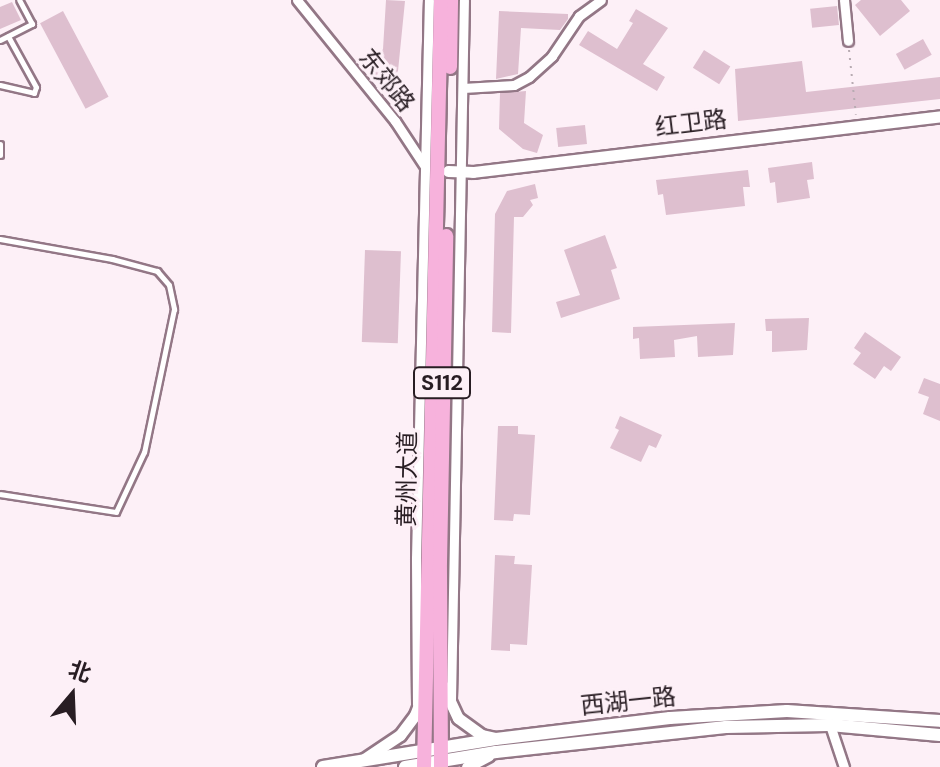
<!DOCTYPE html>
<meta charset="utf-8">
<style>
body{margin:0}
#map{position:relative;width:940px;height:767px;overflow:hidden;background:#fdf0f7;font-family:"DM Sans","Noto Sans SC",sans-serif}
div>[style]{position:absolute}
[style*='--x']{left:calc(var(--x)*1px);top:calc(var(--y)*1px);width:calc(var(--w)*1px);rotate:calc(var(--a)*1deg)}
.building>*{inset:0;background:#debfcf;transform-origin:0 0}
.path>*{height:2px;margin-top:-1px;transform-origin:0;background:repeating-linear-gradient(90deg,#b8abb2 0 2px,transparent 0 8px)}
.roads{filter:drop-shadow(2px 0 #937786) drop-shadow(-2px 0 #937786) drop-shadow(0 2px #937786) drop-shadow(0 -2px #937786)}
.service>*{height:5px;margin:-2.5px;padding:0 2.5px;transform-origin:2.5px;border-radius:2.5px;background:#fff}
.minor>*{height:9px;margin:-4.5px;padding:0 4.5px;transform-origin:4.5px;border-radius:4.5px;background:#fff}
.tertiary>*{height:11px;margin:-5.5px;padding:0 5.5px;transform-origin:5.5px;border-radius:5.5px;background:#fff}
.secondary>*{height:12px;margin:-6px;padding:0 6px;transform-origin:6px;border-radius:6px;background:#fff}
.primary>*{height:14px;margin:-7px;padding:0 7px;transform-origin:7px;border-radius:7px;background:#f7b2dc}
span{translate:-50% -50%;white-space:nowrap;text-align:center;line-height:1.15;-webkit-text-stroke:6px #fdf0f7;paint-order:stroke}
.shield-label span{padding:2px 6px;background:#fdf0f7;border:2px solid;border-radius:6px;-webkit-text-stroke-width:0}
.shield-label{font-size:22px;color:#281d23;font-weight:700}
.street-label{font-size:24px;color:#281d23}
.north{position:absolute;left:32px;top:655px;width:80px;height:80px;-webkit-text-stroke:6px #fdf0f7;paint-order:stroke;rotate:19deg;font-size:22px;font-weight:700;line-height:32px;text-align:center;color:#281d23}
.north::after{content:'';display:block;margin:auto;width:28px;height:36px;background:#281d23;clip-path:polygon(50% 0,100% 100%,50% 72%,0 100%)}
</style>
<div id="map">
<div class="building">
<i style="clip-path:polygon(386px 0,405px 1px,395px 101px,365px 64px,383px 49px)"></i>
<i style="clip-path:polygon(861px 0,901px 0,910px 11px,880px 36px,855px 5px)"></i>
<i style="clip-path:polygon(12px 2px,21px 20px,0 29px,0 7px)"></i>
<i style="left:837px;top:6px;width:19px;height:27px;rotate:84deg"></i>
<i style="clip-path:polygon(636px 9px,668px 28px,643px 64px,665px 77px,657px 91px,579px 45px,588px 31px,617px 49px,633px 23px,629px 21px)"></i>
<i style="left:63px;top:11px;width:97px;height:26px;rotate:62deg"></i>
<i style="clip-path:polygon(499px 11px,568px 14px,568px 19px,560px 30px,521px 28px,518px 74px,496px 79px)"></i>
<i style="left:923px;top:39px;width:18px;height:31px;rotate:61deg"></i>
<i style="left:704px;top:50px;width:31px;height:21px;rotate:32deg"></i>
<i style="clip-path:polygon(802px 61px,806px 92px,940px 77px,940px 99px,738px 121px,735px 69px)"></i>
<i style="clip-path:polygon(526px 91px,524px 123px,543px 135px,537px 153px,523px 149px,499px 129px,500px 93px)"></i>
<i style="left:585px;top:125px;width:19px;height:29px;rotate:84deg"></i>
<i style="clip-path:polygon(812px 162px,814px 179px,807px 180px,810px 198px,777px 203px,775px 182px,770px 183px,768px 168px)"></i>
<i style="clip-path:polygon(748px 170px,750px 187px,743px 187px,745px 206px,666px 215px,663px 194px,658px 195px,656px 180px)"></i>
<i style="clip-path:polygon(535px 184px,538px 198px,530px 200px,533px 205px,523px 217px,514px 217px,511px 333px,492px 332px,495px 214px,507px 191px)"></i>
<i style="clip-path:polygon(605px 235px,617px 268px,611px 270px,620px 299px,561px 318px,556px 302px,580px 295px,564px 250px)"></i>
<i style="left:365px;top:250px;width:36px;height:92px;rotate:2deg"></i>
<i style="clip-path:polygon(809px 318px,807px 350px,772px 352px,772px 331px,766px 331px,765px 319px)"></i>
<i style="clip-path:polygon(735px 323px,733px 355px,698px 357px,697px 336px,674px 340px,675px 357px,640px 359px,639px 338px,633px 339px,633px 327px)"></i>
<i style="clip-path:polygon(865px 332px,901px 357px,891px 371px,884px 366px,875px 379px,853px 364px,861px 353px,854px 348px)"></i>
<i style="clip-path:polygon(924px 378px,940px 384px,940px 421px,923px 414px,929px 397px,918px 393px)"></i>
<i style="clip-path:polygon(620px 416px,662px 435px,656px 448px,649px 445px,641px 462px,610px 448px,619px 430px,615px 428px)"></i>
<i style="clip-path:polygon(498px 426px,518px 426px,518px 434px,535px 435px,530px 515px,514px 514px,513px 521px,494px 520px)"></i>
<i style="clip-path:polygon(495px 555px,515px 556px,514px 564px,532px 565px,527px 645px,510px 644px,510px 651px,491px 650px)"></i>
</div>
<div class="path">
<i style="--x:849;--y:50;--w:65;--a:83.9"></i>
</div>
<div class="roads">
<div class="service">
<i style="--x:0;--y:40;--w:36;--a:-27"></i>
<i style="--x:32;--y:24;--w:27;--a:-118"></i>
<i style="--x:0;--y:85;--w:35;--a:13"></i>
<i style="--x:34;--y:93;--w:6;--a:-72"></i>
<i style="--x:36;--y:87;--w:58;--a:-118.8"></i>
<i style="--x:0;--y:144;--w:11;--a:90"></i>
<i style="--x:0;--y:239;--w:114;--a:10.1"></i>
<i style="--x:112;--y:259;--w:47;--a:14.9"></i>
<i style="--x:157;--y:271;--w:18;--a:49"></i>
<i style="--x:169;--y:285;--w:25;--a:78"></i>
<i style="--x:174;--y:309;--w:146;--a:101.8"></i>
<i style="--x:144;--y:452;--w:66;--a:115"></i>
<i style="--x:116;--y:512;--w:117;--a:-171.2"></i>
</div>
<div class="minor">
<i style="--x:297;--y:0;--w:156;--a:51"></i>
<i style="--x:395;--y:121;--w:53;--a:56.6"></i>
<i style="--x:844;--y:0;--w:41;--a:84.4"></i>
<i style="--x:463;--y:88;--w:51;--a:-3.4"></i>
<i style="--x:514;--y:85;--w:17;--a:-28"></i>
<i style="--x:529;--y:77;--w:31;--a:-42"></i>
<i style="--x:552;--y:56;--w:48;--a:-56"></i>
<i style="--x:579;--y:16;--w:27;--a:-36"></i>
<i style="--x:451;--y:700;--w:700;--a:-88.94"></i>
<i style="--x:417;--y:704;--w:146;--a:-90.4"></i>
<i style="--x:416;--y:558;--w:558;--a:-88.67"></i>
<i style="--x:830;--y:725;--w:44;--a:71.6"></i>
</div>
<div class="tertiary">
<i style="--x:448;--y:171;--w:25;--a:2"></i>
<i style="--x:473;--y:172;--w:470;--a:-6.8"></i>
<i style="--x:443;--y:686;--w:35;--a:65"></i>
<i style="--x:458;--y:718;--w:29;--a:36"></i>
<i style="--x:481;--y:735;--w:14;--a:12"></i>
<i style="--x:364;--y:759;--w:43;--a:-33.7"></i>
<i style="--x:400;--y:735;--w:25;--a:-53"></i>
<i style="--x:415;--y:715;--w:22;--a:-69"></i>
<i style="--x:467;--y:767;--w:24;--a:-28"></i>
</div>
<div class="secondary">
<i style="--x:323;--y:767;--w:175;--a:-9.2"></i>
<i style="--x:496;--y:739;--w:175;--a:-6.9"></i>
<i style="--x:670;--y:718;--w:117;--a:-3.4"></i>
<i style="--x:787;--y:711;--w:153;--a:3.7"></i>
<i style="--x:405;--y:767;--w:92;--a:-9.4"></i>
<i style="--x:496;--y:752;--w:231;--a:-6.2"></i>
<i style="--x:726;--y:727;--w:104;--a:-1.1"></i>
<i style="--x:830;--y:725;--w:110;--a:5.2"></i>
</div>
<div class="primary">
<i style="--x:450;--y:67;--w:67;--a:-89.1"></i>
<i style="--x:424;--y:767;--w:767;--a:-88.73"></i>
<i style="--x:441;--y:767;--w:205;--a:-90.3"></i>
<i style="--x:440;--y:562;--w:326;--a:-88.9"></i>
</div>
</div>
<div class="shield-label">
<span style="left:442px;top:383px">S112</span>
</div>
<div class="street-label">
<span style="left:387px;top:80px;rotate:51deg">东郊路</span>
<span style="left:691px;top:123px;rotate:-7deg">红卫路</span>
<span style="left:407px;top:479px;rotate:-89deg">黄州大道</span>
<span style="left:628px;top:701px;rotate:-6deg">西湖一路</span>
</div>
<div class="north">北</div>
</div>
